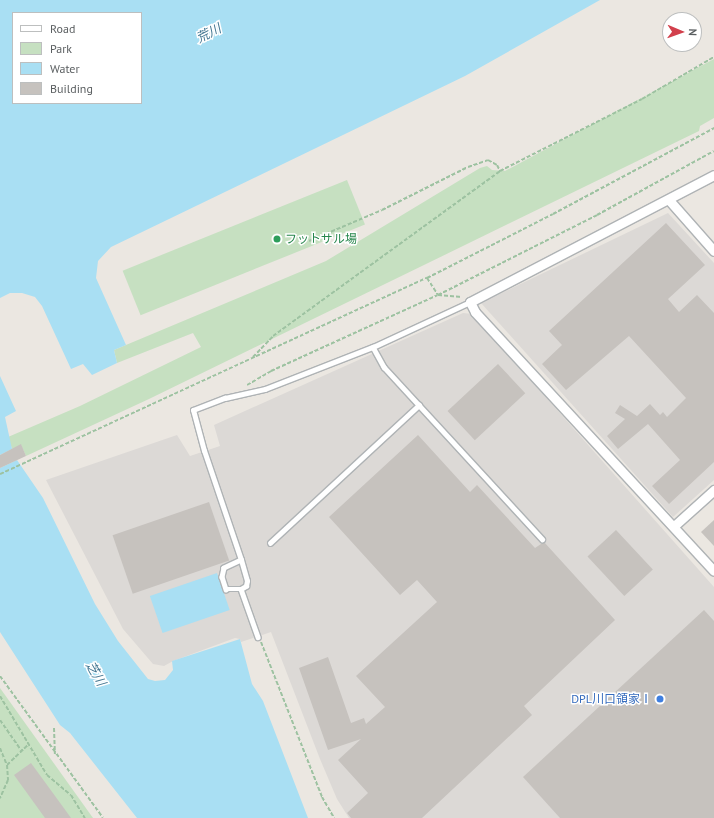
<!DOCTYPE html>
<meta charset="utf-8">
<style>
body{margin:0}
#map{position:relative;width:714px;height:818px;overflow:hidden;background:#ebe7e1;font-family:"PT Sans","Noto Sans JP",sans-serif}
div>[style]{position:absolute}
[style*='--x']{left:calc(var(--x)*1px);top:calc(var(--y)*1px);width:calc(var(--w)*1px);rotate:calc(var(--a)*1deg)}
.industrial>*{inset:0;background:#dcd9d6}
.green>*{inset:0;background:#c6e0c1;transform-origin:0 0}
.water>*{inset:0;background:#a9dff3;transform-origin:0 0}
.building>*{inset:0;background:#c6c2be;transform-origin:0 0}
.path>*{height:2px;margin-top:-1px;transform-origin:0;background:repeating-linear-gradient(90deg,#9dc2a1 0 4px,transparent 0 6px)}
.roads{filter:drop-shadow(1px 0 #afb3b5) drop-shadow(-1px 0 #afb3b5) drop-shadow(0 1px #afb3b5) drop-shadow(0 -1px #afb3b5)}
.lane>*{height:4.5px;margin:-2.25px;padding:0 2.25px;transform-origin:2.25px;border-radius:2.25px;background:#fff}
.street>*{height:9px;margin:-4.5px;padding:0 4.5px;transform-origin:4.5px;border-radius:4.5px;background:#fff}
.dots>*{width:11px;height:11px;translate:-50% -50%;box-sizing:border-box;border:2px solid #fff;border-radius:50%}
span{translate:-50% -50%;white-space:nowrap;text-align:center;line-height:1.15;-webkit-text-stroke:3px #fff;paint-order:stroke}
.leisure-label{font-size:12px;color:#27864d}
.left{translate:0 -50%;text-align:left}
.shop-label{font-size:12px;color:#366cbe}
.right{translate:-100% -50%;text-align:right}
.water-label{font-size:13px;color:#437792;font-style:italic}
.legend{position:absolute;left:12px;top:12px;width:130px;height:92px;box-sizing:border-box;background:#fff;border:1px solid #bdbfbf;margin:0;padding:5px 7px;list-style:none;font-size:12px;color:#5a5e60}
.legend li{display:flex;align-items:center;gap:8px;height:20px}
.legend b{width:20px;border:1px solid #bdbfbf}
.north{position:absolute;left:662px;top:12px;width:40px;height:40px;box-sizing:border-box;background:#fff;border:1px solid #bdbfbf;border-radius:50%;rotate:92deg;font-size:11px;font-weight:700;line-height:16px;text-align:center;color:#5a5e60}
.north::after{content:'';display:block;margin:auto;width:14px;height:18px;background:#d2404c;clip-path:polygon(50% 0,100% 100%,50% 72%,0 100%)}
</style>
<div id="map">
<div class="industrial">
<i style="clip-path:polygon(668px 213px,714px 263px,714px 480px,673px 517px,481px 303px)"></i>
<i style="clip-path:polygon(463px 313px,472px 314px,714px 587px,714px 818px,349px 818px,337px 799px,320px 759px,271px 632px,241px 642px,240px 639px,235px 638px,173px 661px,164px 666px,153px 664px,123px 629px,46px 480px,177px 435px,190px 456px,220px 446px,214px 425px)"></i>
</div>
<div class="green">
<i style="clip-path:polygon(714px 59px,714px 118px,700px 126px,699px 131px,149px 399px,26px 456px,21px 445px,12px 449px,8px 437px,80px 406px,201px 347px,193px 333px,117px 363px,114px 350px,326px 261px,480px 168px,487px 166px,492px 170px,505px 171px)"></i>
<i style="left:347px;top:180px;width:48px;height:242px;rotate:68deg"></i>
<i style="clip-path:polygon(0 688px,93px 818px,0 818px)"></i>
</div>
<div class="water">
<i style="clip-path:polygon(evenodd,0 0,600px 0,465px 76px,111px 247px,98px 261px,96px 278px,126px 345px,114px 350px,117px 363px,92px 375px,83px 364px,71px 369px,42px 306px,35px 297px,22px 293px,10px 293px,0 298px,0 0,13px 13px,141px 13px,141px 103px,13px 103px,13px 13px)"></i>
<i style="clip-path:polygon(0 376px,16px 411px,5px 417px,12px 449px,0 455px)"></i>
<i style="clip-path:polygon(17px 460px,43px 498px,95px 604px,118px 641px,148px 679px,155px 681px,165px 680px,173px 670px,172px 661px,240px 639px,252px 684px,263px 701px,308px 818px,137px 818px,70px 733px,60px 725px,0 632px,0 468px)"></i>
<i style="left:217px;top:573px;width:39px;height:71px;rotate:71deg"></i>
</div>
<div class="building">
<i style="clip-path:polygon(666px 223px,705px 265px,668px 299px,679px 312px,697px 295px,714px 313px,714px 462px,669px 504px,652px 486px,680px 460px,648px 424px,618px 449px,607px 436px,625px 419px,615px 413px,620px 405px,637px 416px,650px 404px,660px 415px,663px 412px,667px 417px,686px 398px,629px 336px,566px 390px,542px 364px,562px 345px,549px 331px)"></i>
<i style="left:498px;top:364px;width:40px;height:69px;rotate:47deg"></i>
<i style="clip-path:polygon(418px 435px,470px 492px,477px 485px,535px 548px,544px 542px,615px 620px,524px 706px,532px 715px,422px 818px,351px 818px,347px 813px,368px 793px,338px 760px,361px 739px,328px 750px,299px 668px,328px 657px,351px 723px,364px 718px,366px 724px,385px 707px,356px 676px,437px 602px,417px 580px,400px 595px,329px 517px)"></i>
<i style="clip-path:polygon(21px 444px,26px 456px,0 468px,0 455px)"></i>
<i style="left:209px;top:502px;width:62px;height:102px;rotate:71deg"></i>
<i style="clip-path:polygon(714px 520px,714px 546px,701px 532px)"></i>
<i style="left:616px;top:530px;width:54px;height:39px;rotate:47deg"></i>
<i style="clip-path:polygon(704px 610px,714px 621px,714px 818px,560px 818px,523px 777px)"></i>
<i style="clip-path:polygon(31px 763px,66px 811px,71px 818px,45px 818px,14px 775px)"></i>
</div>
<div class="path">
<i style="--x:309;--y:241;--w:79;--a:-23"></i>
<i style="--x:382;--y:210;--w:96;--a:-26.6"></i>
<i style="--x:468;--y:167;--w:21;--a:-19"></i>
<i style="--x:488;--y:160;--w:10;--a:29"></i>
<i style="--x:497;--y:165;--w:7;--a:63"></i>
<i style="--x:427;--y:278;--w:20;--a:57"></i>
<i style="--x:438;--y:295;--w:24;--a:5"></i>
<i style="--x:253;--y:357;--w:29;--a:-46"></i>
<i style="--x:273;--y:336;--w:281;--a:-36"></i>
<i style="--x:500;--y:171;--w:159;--a:-26.9"></i>
<i style="--x:642;--y:99;--w:83;--a:-30.3"></i>
<i style="--x:247;--y:385;--w:28;--a:-30"></i>
<i style="--x:271;--y:371;--w:183;--a:-24.5"></i>
<i style="--x:438;--y:295;--w:178;--a:-26.7"></i>
<i style="--x:597;--y:215;--w:133;--a:-28.7"></i>
<i style="--x:0;--y:474;--w:470;--a:-24.7"></i>
<i style="--x:427;--y:278;--w:141;--a:-26.9"></i>
<i style="--x:553;--y:214;--w:183;--a:-28.1"></i>
<i style="--x:261;--y:642;--w:167;--a:68.5"></i>
<i style="--x:322;--y:797;--w:24;--a:60"></i>
<i style="--x:0;--y:676;--w:175;--a:54"></i>
<i style="--x:0;--y:696;--w:92;--a:59.3"></i>
<i style="--x:47;--y:775;--w:31;--a:40"></i>
<i style="--x:71;--y:795;--w:27;--a:59"></i>
<i style="--x:0;--y:720;--w:37;--a:55"></i>
<i style="--x:54;--y:728;--w:26;--a:88"></i>
<i style="--x:0;--y:748;--w:18;--a:68"></i>
<i style="--x:7;--y:765;--w:15;--a:86"></i>
<i style="--x:8;--y:780;--w:20;--a:114"></i>
<i style="--x:7;--y:765;--w:30;--a:-44"></i>
</div>
<div class="roads">
<div class="lane">
<i style="--x:373;--y:347;--w:23;--a:61"></i>
<i style="--x:384;--y:367;--w:234;--a:47.4"></i>
<i style="--x:270;--y:543;--w:203;--a:-42.8"></i>
<i style="--x:241;--y:560;--w:19;--a:155"></i>
<i style="--x:224;--y:568;--w:9;--a:103"></i>
<i style="--x:222;--y:577;--w:13;--a:72"></i>
<i style="--x:226;--y:589;--w:15;--a:0"></i>
<i style="--x:241;--y:589;--w:6;--a:-31"></i>
<i style="--x:246;--y:586;--w:5;--a:-79"></i>
<i style="--x:247;--y:581;--w:22;--a:-106"></i>
<i style="--x:241;--y:560;--w:115;--a:-108.7"></i>
<i style="--x:204;--y:451;--w:42;--a:-105"></i>
<i style="--x:193;--y:410;--w:34;--a:-21"></i>
<i style="--x:225;--y:398;--w:41;--a:-12.7"></i>
<i style="--x:265;--y:389;--w:116;--a:-21.3"></i>
<i style="--x:373;--y:347;--w:107;--a:-24.9"></i>
<i style="--x:241;--y:589;--w:51;--a:70.5"></i>
</div>
<div class="street">
<i style="--x:714;--y:175;--w:275;--a:152.5"></i>
<i style="--x:470;--y:302;--w:11;--a:63"></i>
<i style="--x:475;--y:312;--w:352;--a:47.3"></i>
<i style="--x:669;--y:200;--w:68;--a:48.6"></i>
<i style="--x:674;--y:526;--w:54;--a:-42"></i>
</div>
</div>
<div class="dots">
<i style="left:277px;top:239px;background:#2e9e5b"></i>
<i style="left:660px;top:699px;background:#3f7fe0"></i>
</div>
<div class="leisure-label">
<span class="left" style="left:285px;top:239px">フットサル場</span>
</div>
<div class="shop-label">
<span class="right" style="left:652px;top:699px">DPL川口領家Ⅰ</span>
</div>
<div class="water-label">
<span style="left:209px;top:34px;rotate:-27deg">荒川</span>
<span style="left:95px;top:674px;rotate:60deg">芝川</span>
</div>
<ul class="legend">
<li><b style="height:5px;background:#fff"></b>Road</li>
<li><b style="height:11px;background:#c6e0c1"></b>Park</li>
<li><b style="height:11px;background:#a9dff3"></b>Water</li>
<li><b style="height:11px;background:#c6c2be"></b>Building</li>
</ul>
<div class="north">N</div>
</div>
